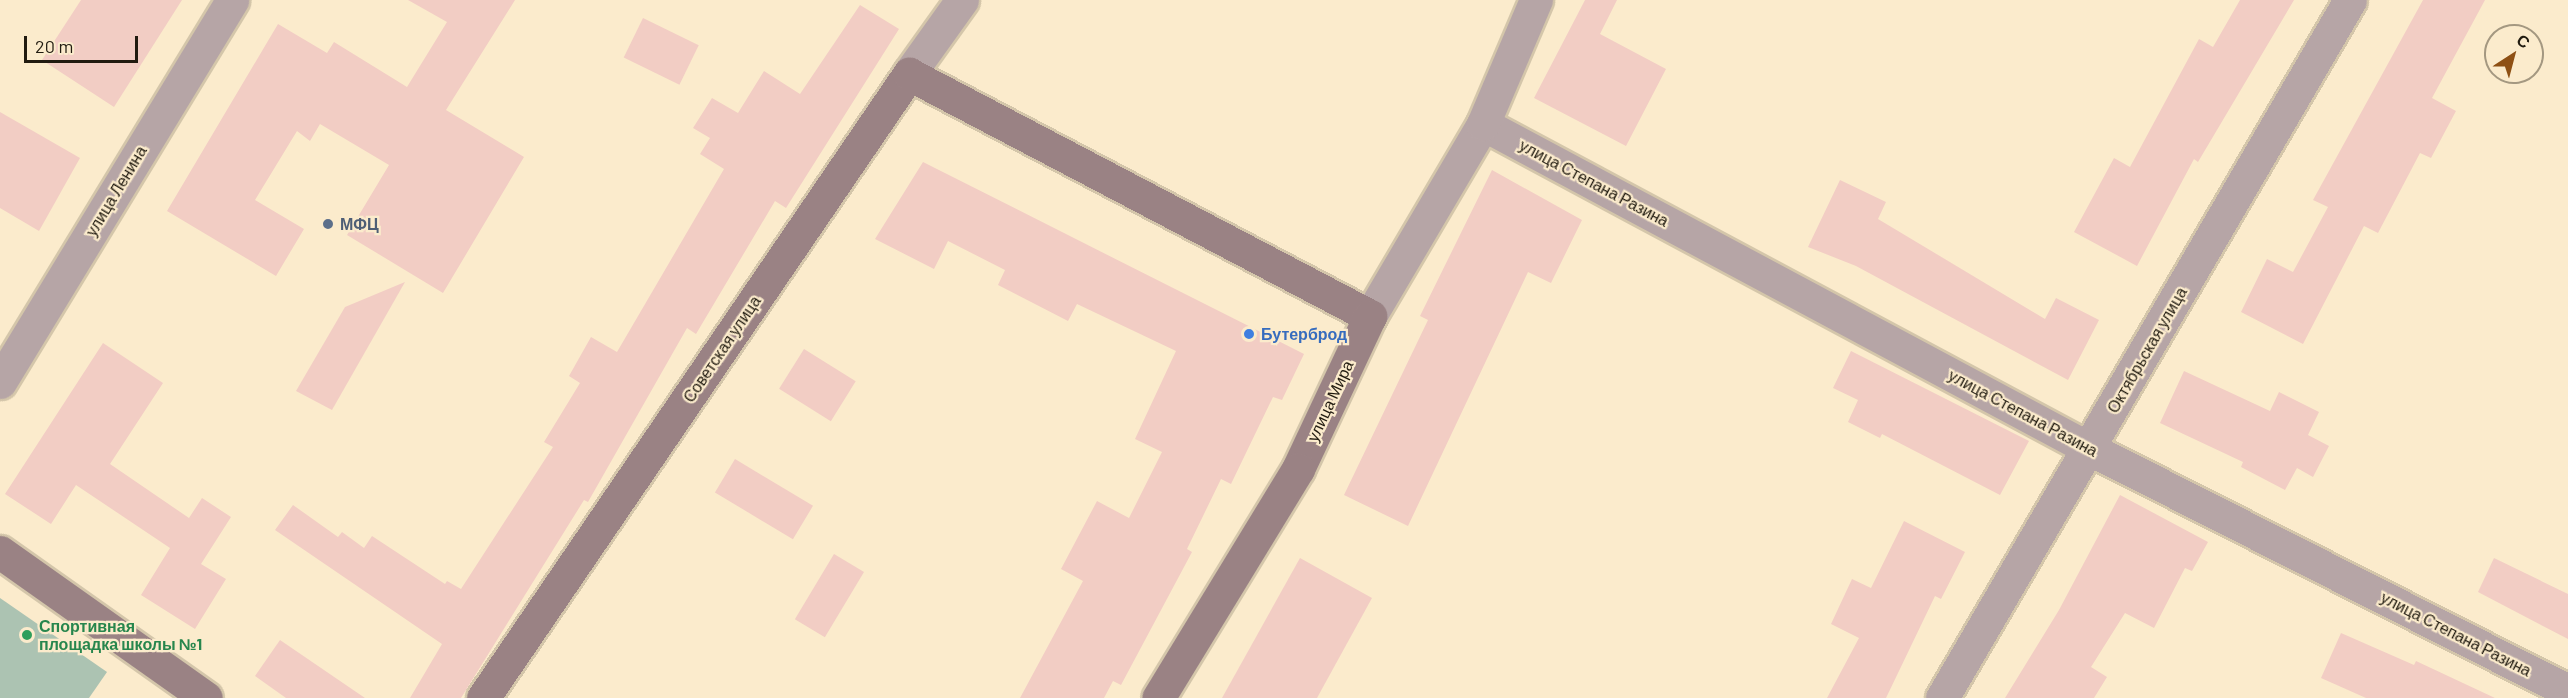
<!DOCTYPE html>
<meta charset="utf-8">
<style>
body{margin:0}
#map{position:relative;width:2568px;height:698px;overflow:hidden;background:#fbebcc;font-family:Barlow,sans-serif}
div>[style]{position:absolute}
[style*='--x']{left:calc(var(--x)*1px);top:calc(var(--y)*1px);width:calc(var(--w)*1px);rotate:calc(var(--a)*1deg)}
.green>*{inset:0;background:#acc3b2}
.building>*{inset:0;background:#f2cdc4;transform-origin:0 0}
.roads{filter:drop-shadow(2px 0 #d4c6aa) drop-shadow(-2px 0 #d4c6aa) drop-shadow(0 2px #d4c6aa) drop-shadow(0 -2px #d4c6aa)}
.street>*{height:33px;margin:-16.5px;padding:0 16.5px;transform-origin:16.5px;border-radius:16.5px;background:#b6a5a6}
.secondary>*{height:33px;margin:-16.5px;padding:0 16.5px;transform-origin:16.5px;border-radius:16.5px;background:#9a8284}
.dots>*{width:16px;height:16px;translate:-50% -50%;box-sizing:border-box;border:3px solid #fbebcc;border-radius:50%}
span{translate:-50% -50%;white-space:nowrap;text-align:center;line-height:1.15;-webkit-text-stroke:4.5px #fbebcc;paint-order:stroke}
.street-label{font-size:16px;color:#211b10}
.service-label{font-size:16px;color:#4e5e75;font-weight:700}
.left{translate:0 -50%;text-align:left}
.shop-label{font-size:16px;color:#366cbe;font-weight:700}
.leisure-label{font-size:16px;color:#27864d;font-weight:700}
.north{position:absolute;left:2484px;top:24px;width:60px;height:60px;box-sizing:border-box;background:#fbebcc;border:2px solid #a49881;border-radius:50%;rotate:36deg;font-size:16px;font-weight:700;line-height:24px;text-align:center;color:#211b10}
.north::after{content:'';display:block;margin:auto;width:21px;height:27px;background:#8e5014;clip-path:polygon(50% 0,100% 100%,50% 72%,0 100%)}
.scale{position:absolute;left:24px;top:36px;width:114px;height:27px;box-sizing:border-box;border:3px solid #211b10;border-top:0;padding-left:8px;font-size:18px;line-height:21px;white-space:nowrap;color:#211b10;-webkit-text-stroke:4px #fbebcc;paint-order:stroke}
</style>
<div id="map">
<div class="green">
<i style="clip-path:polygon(0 598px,107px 672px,89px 698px,0 698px)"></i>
</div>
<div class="building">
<i style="clip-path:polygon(81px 0,182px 0,114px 107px,42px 60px)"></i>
<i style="clip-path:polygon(408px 0,515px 0,446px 110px,524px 157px,443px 293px,347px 235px,389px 165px,320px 124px,310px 141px,297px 131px,255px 200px,304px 229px,276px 276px,167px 211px,278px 24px,327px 53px,334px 42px,407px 87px,447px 22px)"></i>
<i style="clip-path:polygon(1585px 0,1617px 0,1600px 34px,1666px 69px,1626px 146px,1534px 98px)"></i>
<i style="clip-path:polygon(2240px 0,2294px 0,2198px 162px,2194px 159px,2137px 266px,2074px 232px,2114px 158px,2130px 167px,2199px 39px,2213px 47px)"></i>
<i style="clip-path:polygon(2423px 0,2485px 0,2432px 98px,2456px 111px,2431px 158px,2420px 153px,2378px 233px,2364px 226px,2303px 344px,2241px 312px,2267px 259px,2293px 272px,2328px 207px,2313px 200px)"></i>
<i style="clip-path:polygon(860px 5px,899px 29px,786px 208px,775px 201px,696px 334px,687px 328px,588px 502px,584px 500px,461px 698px,410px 698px,442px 644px,275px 530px,293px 505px,338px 537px,342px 532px,364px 548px,372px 536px,445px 584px,447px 581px,461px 589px,553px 447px,544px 442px,580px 383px,569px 376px,591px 337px,617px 352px,724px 169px,700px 154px,710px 138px,693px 128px,712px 98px,738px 113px,764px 71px,800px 94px)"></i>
<i style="left:643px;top:18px;width:62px;height:44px;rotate:26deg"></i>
<i style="clip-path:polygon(0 112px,80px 158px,39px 231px,0 208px)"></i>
<i style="clip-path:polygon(923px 162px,1304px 354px,1282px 400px,1273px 397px,1231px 484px,1221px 479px,1187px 549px,1192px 552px,1121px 685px,1113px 681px,1104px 698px,1020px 698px,1083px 581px,1061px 569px,1097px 501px,1129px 518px,1162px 452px,1135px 439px,1176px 351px,1077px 304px,1068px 321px,998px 285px,1005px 270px,948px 241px,934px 269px,875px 239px)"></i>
<i style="clip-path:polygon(1492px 170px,1582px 220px,1551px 283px,1528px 272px,1408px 526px,1344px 495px,1428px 320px,1420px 316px)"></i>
<i style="clip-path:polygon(1840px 180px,1886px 202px,1878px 219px,2045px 319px,2056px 298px,2099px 320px,2068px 380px,1856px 266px,1808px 247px)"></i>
<i style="clip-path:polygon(405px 282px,332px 410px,296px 391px,345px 307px)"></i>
<i style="clip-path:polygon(103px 343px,163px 383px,110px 464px,189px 518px,202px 498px,231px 517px,201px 564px,226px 579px,195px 629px,141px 595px,170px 548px,76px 485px,51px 524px,5px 494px)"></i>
<i style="left:804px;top:349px;width:61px;height:47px;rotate:32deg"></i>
<i style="clip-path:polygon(1851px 351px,2029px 441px,2000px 495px,1882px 434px,1880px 438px,1848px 422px,1858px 400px,1833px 388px)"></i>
<i style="clip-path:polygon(2184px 371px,2270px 411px,2279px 392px,2319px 412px,2308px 435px,2329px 446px,2313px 477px,2297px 468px,2285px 490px,2241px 467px,2243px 462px,2160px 423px)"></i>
<i style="left:735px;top:459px;width:91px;height:39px;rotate:31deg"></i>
<i style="clip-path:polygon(2120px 495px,2208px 542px,2192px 571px,2185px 568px,2154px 628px,2125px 613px,2091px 667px,2107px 677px,2094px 698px,2005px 698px,2059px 610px)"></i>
<i style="clip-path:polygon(1904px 521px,1965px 552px,1941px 599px,1935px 596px,1886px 698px,1827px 698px,1859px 638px,1831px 624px,1852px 579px,1871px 588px)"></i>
<i style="left:834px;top:554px;width:35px;height:76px;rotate:31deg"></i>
<i style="clip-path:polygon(1300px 558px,1372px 598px,1317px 698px,1222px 698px)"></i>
<i style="clip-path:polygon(2494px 558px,2568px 594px,2568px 639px,2478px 592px)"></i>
<i style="clip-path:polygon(2341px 633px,2414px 665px,2416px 661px,2495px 698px,2366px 698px,2321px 678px)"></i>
<i style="clip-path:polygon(280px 640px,365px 698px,286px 698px,255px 676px)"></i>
</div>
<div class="roads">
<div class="street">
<i style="--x:909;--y:74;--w:91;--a:-54.4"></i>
<i style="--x:1483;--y:124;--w:689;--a:28.17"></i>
<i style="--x:2090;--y:449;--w:536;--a:26.85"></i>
<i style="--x:1370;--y:316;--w:223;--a:-59.5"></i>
<i style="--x:1483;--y:124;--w:135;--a:-66.9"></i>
<i style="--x:0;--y:382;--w:447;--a:-58.7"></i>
<i style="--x:1942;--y:698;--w:808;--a:-59.69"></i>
</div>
<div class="secondary">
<i style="--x:0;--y:552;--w:252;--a:35.3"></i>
<i style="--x:483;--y:698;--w:756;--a:-55.68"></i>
<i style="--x:909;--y:74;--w:521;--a:27.7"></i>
<i style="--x:1370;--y:316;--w:169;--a:115.2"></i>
<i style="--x:1298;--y:469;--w:268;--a:121.4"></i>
</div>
</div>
<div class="dots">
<i style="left:328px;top:224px;background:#5c6f8a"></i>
<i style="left:1249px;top:334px;background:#3f7fe0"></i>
<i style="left:27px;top:635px;background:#2e9e5b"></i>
</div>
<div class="street-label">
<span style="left:1594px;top:183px;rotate:28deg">улица Степана Разина</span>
<span style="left:116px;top:191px;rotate:-59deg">улица Ленина</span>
<span style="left:722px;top:349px;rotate:-56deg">Советская улица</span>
<span style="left:2147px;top:350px;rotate:-60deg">Октябрьская улица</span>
<span style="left:1330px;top:401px;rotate:-65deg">улица Мира</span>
<span style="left:2023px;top:413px;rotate:28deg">улица Степана Разина</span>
<span style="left:2456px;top:634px;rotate:27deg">улица Степана Разина</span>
</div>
<div class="service-label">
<span class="left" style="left:340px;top:224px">МФЦ</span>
</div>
<div class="shop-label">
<span class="left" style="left:1261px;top:334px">Бутерброд</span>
</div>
<div class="leisure-label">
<span class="left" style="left:39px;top:635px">Спортивная<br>площадка школы №1</span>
</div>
<div class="north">С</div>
<div class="scale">20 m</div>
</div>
